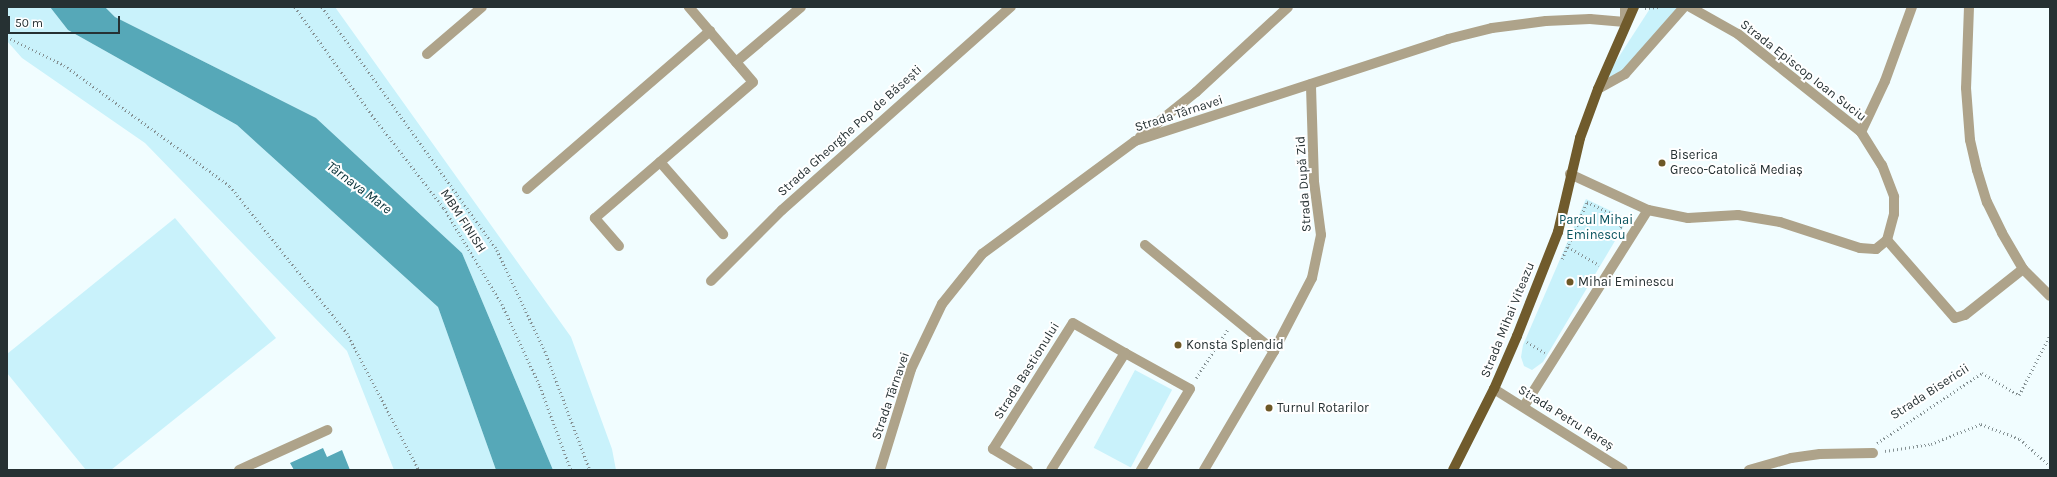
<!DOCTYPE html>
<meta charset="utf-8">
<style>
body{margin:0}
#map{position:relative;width:2057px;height:477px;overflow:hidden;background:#f1fdff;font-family:Karla,sans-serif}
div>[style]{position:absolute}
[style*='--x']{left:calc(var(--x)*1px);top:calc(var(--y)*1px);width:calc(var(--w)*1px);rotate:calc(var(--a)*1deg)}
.green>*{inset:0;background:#c9f2fb;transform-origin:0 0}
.water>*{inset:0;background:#56a8b8}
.path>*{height:2.5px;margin-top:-1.25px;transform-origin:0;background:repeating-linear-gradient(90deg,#859193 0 1px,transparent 0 4px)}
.minor>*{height:10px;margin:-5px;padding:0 5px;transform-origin:5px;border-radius:5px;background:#aea38a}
.major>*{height:10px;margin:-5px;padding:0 5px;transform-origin:5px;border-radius:5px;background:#705b2c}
.dots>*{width:11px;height:11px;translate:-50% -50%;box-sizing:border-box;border:2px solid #fff;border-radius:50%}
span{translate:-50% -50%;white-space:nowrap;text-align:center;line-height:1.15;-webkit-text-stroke:4px #fff;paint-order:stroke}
.street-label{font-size:13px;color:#263133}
.poi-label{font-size:13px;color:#263133}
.left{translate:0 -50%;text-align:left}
.park-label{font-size:13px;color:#08535e}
.water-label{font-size:14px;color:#063037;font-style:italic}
.frame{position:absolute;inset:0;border:8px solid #263133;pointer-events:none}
.scale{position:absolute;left:8px;top:16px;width:112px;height:18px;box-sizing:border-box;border:2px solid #263133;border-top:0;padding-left:5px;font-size:12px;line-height:14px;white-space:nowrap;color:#263133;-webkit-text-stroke:3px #fff;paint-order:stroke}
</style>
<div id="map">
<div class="green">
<i style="clip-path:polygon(7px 7px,50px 7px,68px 30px,237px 125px,438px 307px,496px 470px,394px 470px,347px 351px,145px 143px,22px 58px,7px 41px)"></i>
<i style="clip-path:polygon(105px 7px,335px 7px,571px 337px,612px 449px,616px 470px,553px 470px,462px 253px,316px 118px,115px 17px)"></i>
<i style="clip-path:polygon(1651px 7px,1684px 7px,1625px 74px,1598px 89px)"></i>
<i style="clip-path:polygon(1586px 199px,1628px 219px,1543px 362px,1532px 370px,1524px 366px,1521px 357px,1523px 345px)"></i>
<i style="clip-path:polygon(175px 218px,276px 338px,111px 470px,86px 470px,7px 373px,7px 354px)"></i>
<i style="left:1135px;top:370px;width:42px;height:88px;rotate:28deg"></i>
</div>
<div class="water">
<i style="clip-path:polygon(50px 7px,105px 7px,115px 17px,316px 118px,462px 253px,553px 470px,496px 470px,438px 307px,237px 125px,68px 30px)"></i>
<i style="clip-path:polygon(323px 448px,327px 457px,342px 450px,350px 470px,294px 470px,290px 463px)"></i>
</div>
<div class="path">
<i style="--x:295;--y:7;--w:133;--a:54.5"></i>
<i style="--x:372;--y:115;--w:118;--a:52.3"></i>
<i style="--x:444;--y:208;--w:112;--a:58.9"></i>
<i style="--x:502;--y:304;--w:90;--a:65.1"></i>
<i style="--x:540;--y:386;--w:90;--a:69.7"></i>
<i style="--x:322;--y:7;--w:299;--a:54.2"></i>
<i style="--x:497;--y:250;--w:112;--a:64.6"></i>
<i style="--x:545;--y:351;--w:127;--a:69.3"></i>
<i style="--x:1645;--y:8;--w:14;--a:-4"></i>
<i style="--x:7;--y:37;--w:64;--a:26.2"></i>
<i style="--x:64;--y:65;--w:205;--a:36.1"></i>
<i style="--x:230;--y:186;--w:188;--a:51.5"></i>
<i style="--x:347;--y:333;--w:155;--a:62.3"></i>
<i style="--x:1568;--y:247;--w:36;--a:30"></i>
<i style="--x:1562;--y:259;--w:62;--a:-66.3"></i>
<i style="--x:1587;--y:202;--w:42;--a:25.3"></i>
<i style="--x:1625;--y:220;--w:14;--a:120"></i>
<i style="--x:1527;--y:342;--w:21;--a:31"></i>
<i style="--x:1196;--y:378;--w:59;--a:-56.9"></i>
<i style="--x:1877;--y:443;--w:126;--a:-33.7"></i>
<i style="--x:1982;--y:373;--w:43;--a:30.7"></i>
<i style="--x:2019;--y:395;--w:68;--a:-62.7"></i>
<i style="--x:1885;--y:451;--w:47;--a:-8.7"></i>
<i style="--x:1931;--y:444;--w:54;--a:-21.8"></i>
<i style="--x:1981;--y:424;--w:42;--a:21"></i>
<i style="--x:2020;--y:439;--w:40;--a:42"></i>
</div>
<div class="minor">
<i style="--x:1690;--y:7;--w:55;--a:29.4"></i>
<i style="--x:1738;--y:34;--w:157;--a:38.5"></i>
<i style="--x:1861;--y:132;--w:39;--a:58"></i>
<i style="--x:1882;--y:165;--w:34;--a:69"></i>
<i style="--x:1894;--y:197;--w:17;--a:90"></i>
<i style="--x:1894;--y:214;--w:27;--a:105"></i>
<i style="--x:1969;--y:7;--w:81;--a:92.1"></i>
<i style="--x:1966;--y:88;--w:52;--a:85.6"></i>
<i style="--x:1970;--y:140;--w:31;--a:77"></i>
<i style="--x:1977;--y:170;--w:34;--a:73"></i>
<i style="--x:1987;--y:202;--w:34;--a:64"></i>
<i style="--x:2002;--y:233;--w:42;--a:59.7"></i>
<i style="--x:2023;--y:269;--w:38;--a:45"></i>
<i style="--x:427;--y:54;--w:72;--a:-40.5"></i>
<i style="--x:736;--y:62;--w:85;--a:-40.2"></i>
<i style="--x:1598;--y:89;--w:31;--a:-29"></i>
<i style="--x:1625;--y:74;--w:89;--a:-48.6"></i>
<i style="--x:1861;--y:132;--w:56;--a:-64.8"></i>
<i style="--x:1885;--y:81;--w:79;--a:-70"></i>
<i style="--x:1140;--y:137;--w:72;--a:-38.8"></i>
<i style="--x:1196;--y:92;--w:125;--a:-42.7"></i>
<i style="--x:660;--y:162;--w:96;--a:48.8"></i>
<i style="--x:527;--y:189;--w:242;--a:-40.8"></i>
<i style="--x:1648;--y:210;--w:41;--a:11.3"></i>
<i style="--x:1688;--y:218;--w:50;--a:-3.4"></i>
<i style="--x:1738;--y:215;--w:43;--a:9.5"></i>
<i style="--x:1780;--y:222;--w:84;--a:18"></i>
<i style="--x:1860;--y:248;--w:16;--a:4"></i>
<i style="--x:1876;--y:249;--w:14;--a:-39"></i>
<i style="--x:1887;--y:240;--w:103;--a:48.9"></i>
<i style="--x:1955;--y:318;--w:10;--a:-17"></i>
<i style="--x:1965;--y:315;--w:74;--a:-38.4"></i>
<i style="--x:1145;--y:245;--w:167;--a:39.4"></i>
<i style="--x:619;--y:246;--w:37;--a:-131"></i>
<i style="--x:595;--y:218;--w:208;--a:-40.7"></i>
<i style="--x:753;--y:82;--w:99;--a:-130.5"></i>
<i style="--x:711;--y:281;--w:100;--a:-45"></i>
<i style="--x:782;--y:210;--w:306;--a:-41.6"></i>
<i style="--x:1125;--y:353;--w:74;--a:29"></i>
<i style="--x:1190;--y:389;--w:95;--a:121.2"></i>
<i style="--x:1494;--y:389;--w:152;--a:32.1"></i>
<i style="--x:1524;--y:406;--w:232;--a:-57.7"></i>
<i style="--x:1648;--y:210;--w:86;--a:-155.2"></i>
<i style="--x:239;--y:470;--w:97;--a:-24.4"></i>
<i style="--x:880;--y:470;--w:106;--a:-72.9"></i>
<i style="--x:911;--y:369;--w:72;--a:-64.5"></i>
<i style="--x:942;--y:304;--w:64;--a:-51.3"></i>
<i style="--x:982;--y:254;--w:190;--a:-36.4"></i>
<i style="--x:1135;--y:141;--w:329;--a:-18"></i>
<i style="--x:1448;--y:39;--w:45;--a:-14"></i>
<i style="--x:1492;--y:28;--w:54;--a:-7.4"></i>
<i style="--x:1546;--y:21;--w:44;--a:-2.6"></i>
<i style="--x:1590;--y:19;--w:35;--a:5"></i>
<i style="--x:1625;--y:22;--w:15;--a:-90"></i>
<i style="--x:1028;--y:470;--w:41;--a:-149"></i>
<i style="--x:993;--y:449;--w:149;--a:-57.6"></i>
<i style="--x:1073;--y:323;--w:60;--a:30"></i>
<i style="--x:1125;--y:353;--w:138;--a:122.3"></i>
<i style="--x:1204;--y:470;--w:138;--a:-59.5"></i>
<i style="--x:1274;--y:351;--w:82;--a:-62.5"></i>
<i style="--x:1312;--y:278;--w:44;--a:-78.2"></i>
<i style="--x:1321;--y:235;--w:53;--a:-97.5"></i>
<i style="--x:1314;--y:182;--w:98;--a:-91.8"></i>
<i style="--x:1749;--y:470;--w:44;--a:-15.9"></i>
<i style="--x:1791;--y:458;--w:29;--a:-8"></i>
<i style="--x:1820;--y:454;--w:53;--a:-1.1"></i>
</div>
<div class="major">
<i style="--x:1453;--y:470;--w:91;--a:-63.2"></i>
<i style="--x:1494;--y:389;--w:58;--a:-66.5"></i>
<i style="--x:1517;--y:336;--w:112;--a:-68.5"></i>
<i style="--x:1558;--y:232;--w:97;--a:-76.8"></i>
<i style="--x:1580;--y:138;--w:52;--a:-69.8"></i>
<i style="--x:1598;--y:89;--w:90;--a:-66.3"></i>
</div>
<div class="dots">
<i style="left:1662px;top:163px;background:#6d5827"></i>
<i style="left:1570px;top:282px;background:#6d5827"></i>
<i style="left:1178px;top:345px;background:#6d5827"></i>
<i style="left:1269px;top:408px;background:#6d5827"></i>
</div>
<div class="street-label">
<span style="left:1803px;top:71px;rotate:38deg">Strada Episcop Ioan Suciu</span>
<span style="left:1179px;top:114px;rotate:-18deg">Strada Târnavei</span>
<span style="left:850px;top:131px;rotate:-42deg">Strada Gheorghe Pop de Băsești</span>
<span style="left:1304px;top:184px;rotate:-94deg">Strada După Zid</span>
<span style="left:463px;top:221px;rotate:57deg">MBM FINISH</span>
<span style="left:1508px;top:320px;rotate:-68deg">Strada Mihai Viteazu</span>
<span style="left:1027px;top:371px;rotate:-58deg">Strada Bastionului</span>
<span style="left:1930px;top:392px;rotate:-33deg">Strada Bisericii</span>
<span style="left:891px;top:396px;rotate:-71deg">Strada Târnavei</span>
<span style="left:1566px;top:418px;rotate:32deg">Strada Petru Rareș</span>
</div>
<div class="poi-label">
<span class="left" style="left:1670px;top:163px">Biserica<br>Greco-Catolică Mediaș</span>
<span class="left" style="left:1578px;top:282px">Mihai Eminescu</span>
<span class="left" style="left:1186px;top:345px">Konsta Splendid</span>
<span class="left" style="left:1277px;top:408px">Turnul Rotarilor</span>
</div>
<div class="park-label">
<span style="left:1596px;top:228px">Parcul Mihai<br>Eminescu</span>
</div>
<div class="water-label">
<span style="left:359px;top:188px;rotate:37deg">Târnava Mare</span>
</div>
<div class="frame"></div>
<div class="scale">50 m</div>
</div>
